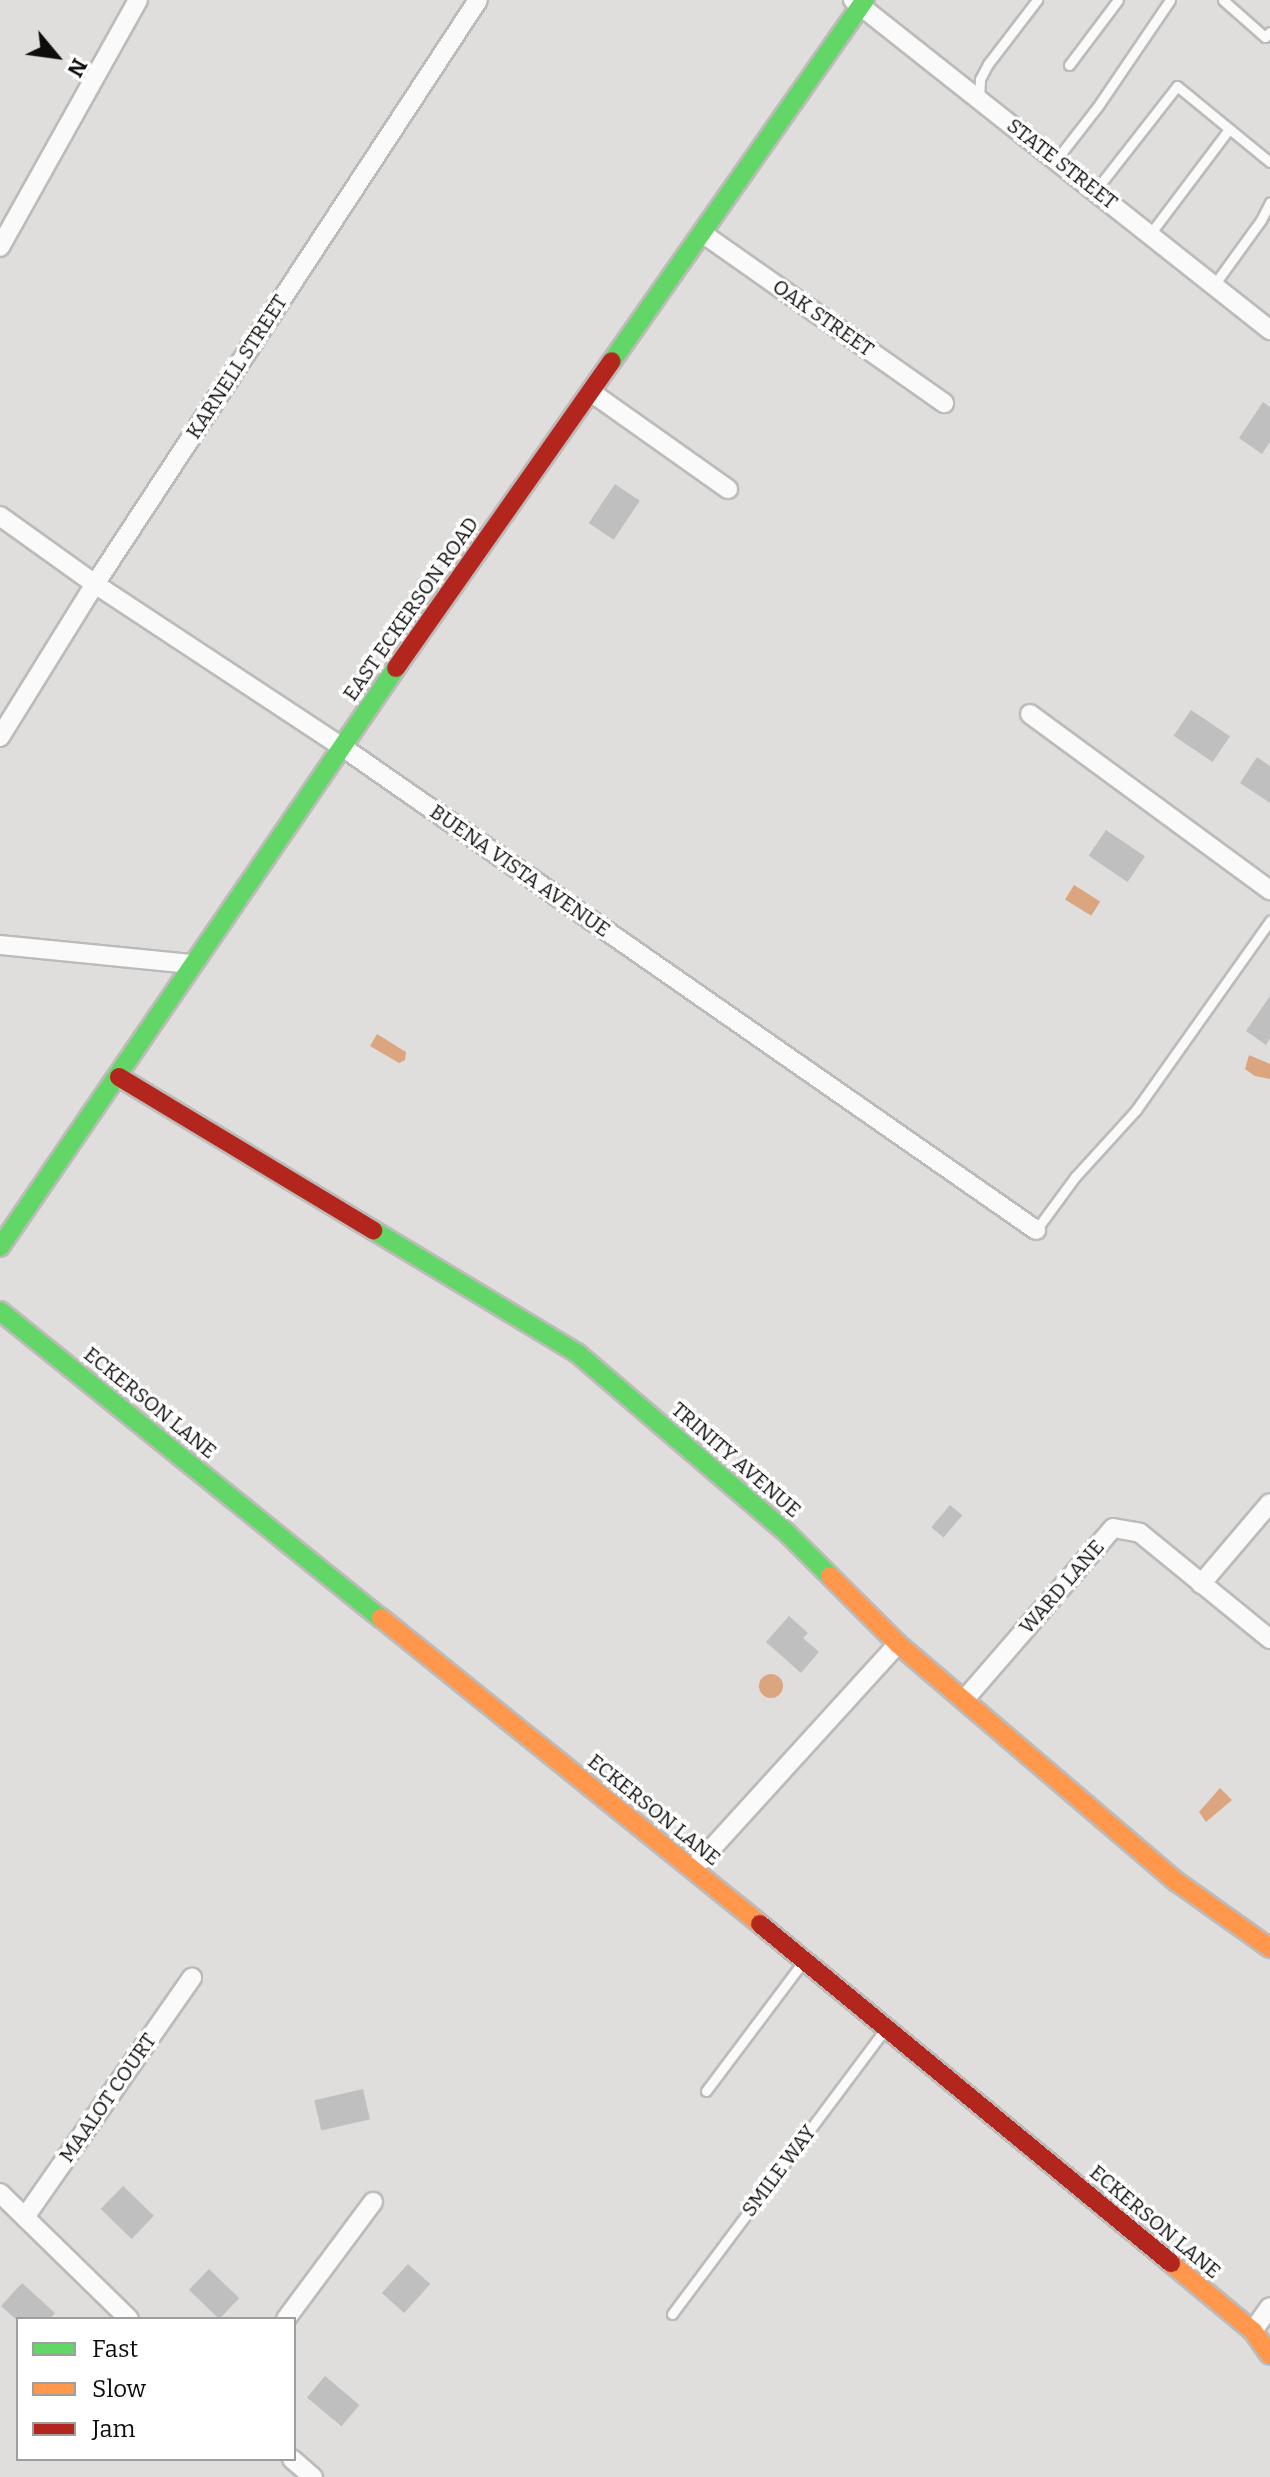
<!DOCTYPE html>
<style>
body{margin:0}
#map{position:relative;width:1270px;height:2477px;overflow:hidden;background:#e0dedc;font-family:Bitter,serif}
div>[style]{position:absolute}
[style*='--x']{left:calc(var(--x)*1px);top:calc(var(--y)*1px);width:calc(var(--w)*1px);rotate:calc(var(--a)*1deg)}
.water>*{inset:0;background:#dba580;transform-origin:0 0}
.round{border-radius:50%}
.building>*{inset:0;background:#bebfbe;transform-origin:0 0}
.roads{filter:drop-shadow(2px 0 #bdbbb9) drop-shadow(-2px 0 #bdbbb9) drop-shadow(0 2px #bdbbb9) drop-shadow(0 -2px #bdbbb9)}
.lane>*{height:9px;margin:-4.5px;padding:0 4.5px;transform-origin:4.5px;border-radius:4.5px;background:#fafafa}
.street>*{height:18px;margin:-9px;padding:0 9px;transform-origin:9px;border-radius:9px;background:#fafafa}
.fast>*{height:18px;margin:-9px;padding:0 9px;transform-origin:9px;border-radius:9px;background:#63d668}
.slow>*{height:18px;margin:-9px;padding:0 9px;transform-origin:9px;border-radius:9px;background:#ff974d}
.jam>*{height:18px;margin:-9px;padding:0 9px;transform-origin:9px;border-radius:9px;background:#b3261e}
span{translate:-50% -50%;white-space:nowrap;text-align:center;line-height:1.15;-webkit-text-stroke:6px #fff;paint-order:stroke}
.street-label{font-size:20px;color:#0e0d0c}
.legend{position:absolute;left:16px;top:2317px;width:280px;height:144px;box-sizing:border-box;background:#fff;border:2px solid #9f9e9e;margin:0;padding:10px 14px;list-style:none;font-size:24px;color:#0e0d0c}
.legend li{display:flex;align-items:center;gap:16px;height:40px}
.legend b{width:40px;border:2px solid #9f9e9e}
.north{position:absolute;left:16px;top:16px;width:80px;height:80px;-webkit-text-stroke:6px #fff;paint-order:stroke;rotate:119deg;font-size:22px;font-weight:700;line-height:32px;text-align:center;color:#0e0d0c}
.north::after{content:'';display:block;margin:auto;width:28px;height:36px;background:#0e0d0c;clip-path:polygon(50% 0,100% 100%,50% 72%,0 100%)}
</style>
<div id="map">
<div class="water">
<i style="left:1074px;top:885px;width:31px;height:17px;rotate:32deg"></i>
<i style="clip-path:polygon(377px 1034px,406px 1052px,405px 1060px,399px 1063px,370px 1046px)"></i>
<i style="clip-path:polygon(1249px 1055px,1270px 1064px,1270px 1079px,1255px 1076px,1245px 1069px)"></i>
<i class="round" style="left:759px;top:1674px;width:24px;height:24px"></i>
<i style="clip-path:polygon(1220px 1788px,1232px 1800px,1206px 1822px,1199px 1812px)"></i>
</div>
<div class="building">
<i style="clip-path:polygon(1263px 402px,1270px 407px,1270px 442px,1262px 454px,1239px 438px)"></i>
<i style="left:615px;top:484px;width:30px;height:47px;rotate:34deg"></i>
<i style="left:1191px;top:710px;width:47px;height:31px;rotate:34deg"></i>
<i style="clip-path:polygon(1257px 757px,1270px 766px,1270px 803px,1240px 783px)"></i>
<i style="left:1106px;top:830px;width:47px;height:31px;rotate:34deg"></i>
<i style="clip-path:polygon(1270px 996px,1270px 1038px,1266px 1045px,1246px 1031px)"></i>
<i style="left:950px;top:1505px;width:16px;height:29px;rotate:40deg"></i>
<i style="clip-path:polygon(789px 1616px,808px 1633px,803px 1638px,819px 1652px,801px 1673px,766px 1642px)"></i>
<i style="left:363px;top:2089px;width:31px;height:50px;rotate:77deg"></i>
<i style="left:123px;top:2186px;width:43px;height:32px;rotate:44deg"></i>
<i style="left:408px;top:2264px;width:30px;height:39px;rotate:42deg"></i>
<i style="left:209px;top:2269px;width:42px;height:29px;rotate:44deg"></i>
<i style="clip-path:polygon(22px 2283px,55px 2313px,50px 2319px,18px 2321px,1px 2306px)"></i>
<i style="left:325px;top:2376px;width:45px;height:28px;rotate:40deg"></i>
</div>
<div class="roads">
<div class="lane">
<i style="--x:1223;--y:0;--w:56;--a:41.4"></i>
<i style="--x:1265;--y:37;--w:7;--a:-45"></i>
<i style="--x:1069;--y:65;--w:81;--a:-53"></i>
<i style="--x:979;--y:99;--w:20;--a:-87"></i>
<i style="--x:980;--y:79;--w:17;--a:-62"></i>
<i style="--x:988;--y:64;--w:81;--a:-52.6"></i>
<i style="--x:1056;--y:160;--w:68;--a:-52.1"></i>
<i style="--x:1098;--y:106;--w:128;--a:-55.8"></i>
<i style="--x:1095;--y:191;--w:133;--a:-52"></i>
<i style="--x:1177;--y:86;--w:120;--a:39.3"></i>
<i style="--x:1150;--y:234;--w:131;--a:-53"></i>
<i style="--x:1214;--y:285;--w:80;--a:-54.1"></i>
<i style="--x:1261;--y:220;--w:20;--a:-63"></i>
<i style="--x:1036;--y:1230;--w:66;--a:-53.7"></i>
<i style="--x:1075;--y:1177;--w:91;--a:-47.7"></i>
<i style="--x:1136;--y:1110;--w:232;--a:-54.7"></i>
<i style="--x:706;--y:2091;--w:160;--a:-53.1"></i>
<i style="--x:672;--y:2314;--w:354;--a:-53.2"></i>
</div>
<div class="street">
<i style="--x:853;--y:0;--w:532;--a:38.36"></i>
<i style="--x:702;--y:233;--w:296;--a:35.1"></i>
<i style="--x:0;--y:247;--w:283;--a:-60.8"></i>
<i style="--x:591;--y:392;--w:168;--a:35.3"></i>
<i style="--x:0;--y:516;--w:117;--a:35.6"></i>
<i style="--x:95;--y:584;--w:295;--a:33.4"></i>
<i style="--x:341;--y:746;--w:847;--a:34.85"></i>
<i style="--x:1030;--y:714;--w:298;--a:36.3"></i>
<i style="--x:0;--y:737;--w:180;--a:-58.2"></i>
<i style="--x:95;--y:584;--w:698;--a:-56.74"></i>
<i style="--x:0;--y:945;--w:193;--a:5.7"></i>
<i style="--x:1201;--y:1584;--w:106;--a:-49.6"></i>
<i style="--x:965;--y:1699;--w:226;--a:-49.1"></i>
<i style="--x:1113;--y:1528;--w:27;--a:10"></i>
<i style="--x:1140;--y:1533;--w:168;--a:39.2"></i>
<i style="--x:693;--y:1869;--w:304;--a:-47.7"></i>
<i style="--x:0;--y:2193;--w:180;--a:44.3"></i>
<i style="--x:25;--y:2217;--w:292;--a:-55.1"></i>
<i style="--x:286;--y:2319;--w:146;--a:-53.4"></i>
<i style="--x:1253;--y:2331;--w:29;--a:-55"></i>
<i style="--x:292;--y:2459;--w:28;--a:41"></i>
</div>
<div class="fast">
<i style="--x:612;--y:361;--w:441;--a:-55"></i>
<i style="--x:373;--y:1230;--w:238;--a:31.1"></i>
<i style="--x:577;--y:1353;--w:277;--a:40.6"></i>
<i style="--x:787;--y:1533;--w:61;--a:45"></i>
<i style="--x:0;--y:1247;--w:701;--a:-55.63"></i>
<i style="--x:0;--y:1311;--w:489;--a:38.9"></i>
</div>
<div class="slow">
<i style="--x:830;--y:1576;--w:96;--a:45"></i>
<i style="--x:898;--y:1644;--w:367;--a:40.5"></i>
<i style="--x:1177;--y:1882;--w:114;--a:35.4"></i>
<i style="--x:381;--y:1618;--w:487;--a:38.9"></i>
<i style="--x:1171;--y:2263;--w:107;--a:39.7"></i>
<i style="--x:1253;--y:2331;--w:29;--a:55"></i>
</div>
<div class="jam">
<i style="--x:396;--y:668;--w:375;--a:-54.9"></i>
<i style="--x:119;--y:1077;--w:297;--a:31.1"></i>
<i style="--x:760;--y:1924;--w:533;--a:39.52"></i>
</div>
</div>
<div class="street-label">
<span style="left:1062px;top:164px;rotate:38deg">STATE STREET</span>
<span style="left:823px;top:318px;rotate:35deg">OAK STREET</span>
<span style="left:237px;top:367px;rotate:-57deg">KARNELL STREET</span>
<span style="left:411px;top:609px;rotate:-55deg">EAST ECKERSON ROAD</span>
<span style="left:520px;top:871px;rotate:35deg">BUENA VISTA AVENUE</span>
<span style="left:150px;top:1403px;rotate:39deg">ECKERSON LANE</span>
<span style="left:736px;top:1460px;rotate:41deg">TRINITY AVENUE</span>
<span style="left:1062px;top:1587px;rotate:-49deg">WARD LANE</span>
<span style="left:654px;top:1810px;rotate:39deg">ECKERSON LANE</span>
<span style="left:108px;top:2098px;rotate:-55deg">MAALOT COURT</span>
<span style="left:779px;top:2171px;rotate:-53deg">SMILE WAY</span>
<span style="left:1155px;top:2222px;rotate:40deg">ECKERSON LANE</span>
</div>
<ul class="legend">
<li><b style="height:10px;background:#63d668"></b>Fast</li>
<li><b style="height:10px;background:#ff974d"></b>Slow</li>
<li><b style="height:10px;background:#b3261e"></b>Jam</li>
</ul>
<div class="north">N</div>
</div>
